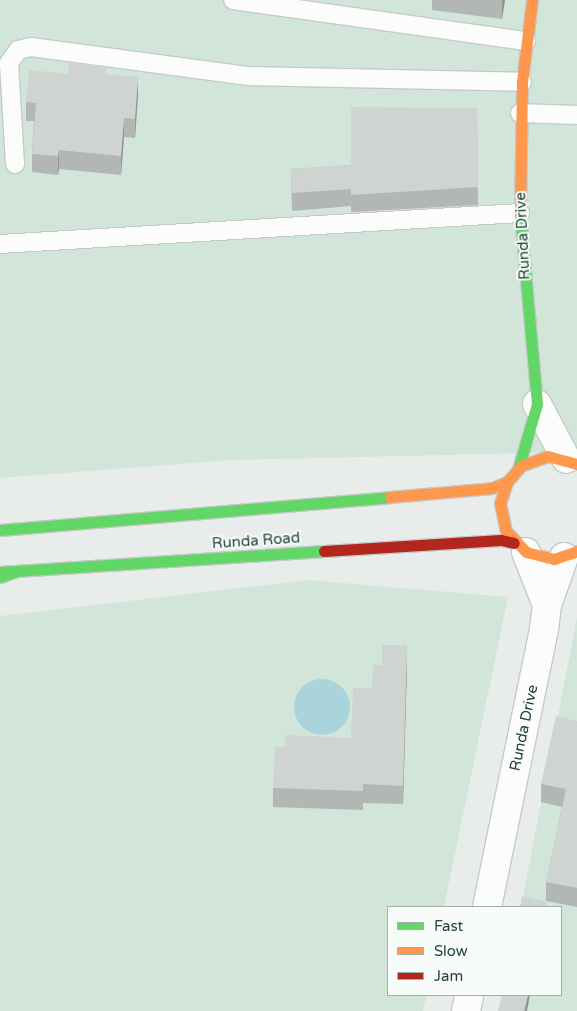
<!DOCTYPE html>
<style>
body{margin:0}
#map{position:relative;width:577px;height:1011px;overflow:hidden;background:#e8edeb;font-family:"Varela Round",sans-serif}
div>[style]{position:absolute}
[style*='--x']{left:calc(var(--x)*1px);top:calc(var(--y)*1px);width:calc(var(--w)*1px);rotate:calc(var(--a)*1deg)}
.green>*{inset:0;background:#d1e6d8}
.water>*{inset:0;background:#a9d4db}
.round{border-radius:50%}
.roads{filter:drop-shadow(1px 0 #c5cac8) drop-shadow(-1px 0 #c5cac8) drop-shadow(0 1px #c5cac8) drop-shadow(0 -1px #c5cac8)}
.lane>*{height:18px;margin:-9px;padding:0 9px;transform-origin:9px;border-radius:9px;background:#fcfcfc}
.street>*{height:28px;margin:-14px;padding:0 14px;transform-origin:14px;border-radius:14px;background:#fcfcfc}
.fast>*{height:11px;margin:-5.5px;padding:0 5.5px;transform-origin:5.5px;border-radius:5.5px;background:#63d668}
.slow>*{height:11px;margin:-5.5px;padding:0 5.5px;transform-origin:5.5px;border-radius:5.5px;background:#ff974d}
.jam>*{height:11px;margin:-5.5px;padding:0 5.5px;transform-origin:5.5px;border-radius:5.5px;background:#b3261e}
.wall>*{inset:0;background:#b2b6b5}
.shaded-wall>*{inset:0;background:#919493}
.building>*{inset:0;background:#cfd4d2}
span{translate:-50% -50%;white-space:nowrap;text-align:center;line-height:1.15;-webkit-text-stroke:4px #f7fbf9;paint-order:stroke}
.street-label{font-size:15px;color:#24423a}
.legend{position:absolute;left:387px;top:906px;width:175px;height:90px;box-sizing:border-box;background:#f7fbf9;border:1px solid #a3b1ad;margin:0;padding:6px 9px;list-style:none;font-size:15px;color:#24423a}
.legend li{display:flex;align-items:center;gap:10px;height:25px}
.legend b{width:25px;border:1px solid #a3b1ad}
</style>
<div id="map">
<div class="green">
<i style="clip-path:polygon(0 0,577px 0,577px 452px,231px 460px,0 478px)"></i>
<i style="clip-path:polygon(307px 580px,508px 597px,444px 907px,388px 907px,388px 995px,427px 995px,423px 1011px,0 1011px,0 616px)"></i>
<i style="clip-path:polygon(577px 617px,577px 1011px,500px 1011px,504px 995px,561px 995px,561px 907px,521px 907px)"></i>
</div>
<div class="water">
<i class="round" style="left:294px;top:679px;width:56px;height:56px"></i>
</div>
<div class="roads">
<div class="lane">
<i style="--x:233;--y:0;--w:296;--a:8"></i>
<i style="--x:520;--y:113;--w:57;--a:2"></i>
<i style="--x:15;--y:164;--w:101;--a:-93.4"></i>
<i style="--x:9;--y:63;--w:16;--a:-55"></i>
<i style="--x:18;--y:50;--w:13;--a:-13"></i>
<i style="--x:31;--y:47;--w:218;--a:7.6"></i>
<i style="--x:247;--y:76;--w:275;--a:1.2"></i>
<i style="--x:0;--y:244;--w:521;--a:-3.41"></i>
</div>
<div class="street">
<i style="--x:537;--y:404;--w:62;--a:62.2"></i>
<i style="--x:547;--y:605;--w:51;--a:-70.5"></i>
<i style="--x:487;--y:907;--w:284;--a:-78.4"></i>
<i style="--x:544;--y:629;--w:24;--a:-83"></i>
<i style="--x:547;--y:605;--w:57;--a:-111.6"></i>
<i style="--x:466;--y:1011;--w:16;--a:-79"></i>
</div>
<div class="fast">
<i style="--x:518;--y:469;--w:68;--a:-73.7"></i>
<i style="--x:537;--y:404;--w:191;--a:-95.1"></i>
<i style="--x:0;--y:530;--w:391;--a:-4.8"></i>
<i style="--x:0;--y:572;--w:325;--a:-3.7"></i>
<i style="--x:0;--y:577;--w:18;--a:-19"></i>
</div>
<div class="slow">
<i style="--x:520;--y:214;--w:132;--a:-89.1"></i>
<i style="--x:522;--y:82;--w:83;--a:-83"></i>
<i style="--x:577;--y:464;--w:30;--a:-165"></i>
<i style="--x:548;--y:456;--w:29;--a:160"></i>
<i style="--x:521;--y:466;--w:21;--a:131"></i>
<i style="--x:507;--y:482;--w:22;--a:108"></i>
<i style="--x:500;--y:503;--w:29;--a:78"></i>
<i style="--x:506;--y:531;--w:29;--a:46"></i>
<i style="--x:526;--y:552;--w:29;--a:14"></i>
<i style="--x:554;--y:559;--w:24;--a:-19"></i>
<i style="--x:390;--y:497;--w:102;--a:-5"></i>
<i style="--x:492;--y:488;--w:16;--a:-22"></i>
</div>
<div class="jam">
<i style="--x:324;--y:551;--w:177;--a:-3.6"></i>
<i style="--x:501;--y:540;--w:13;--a:13"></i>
</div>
</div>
<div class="wall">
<i style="clip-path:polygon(432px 0,505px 0,502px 19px,432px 10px)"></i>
<i style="clip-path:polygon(68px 74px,106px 74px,138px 95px,135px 138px,124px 137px,121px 175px,59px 169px,58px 175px,32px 172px,32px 154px,34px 121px,26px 121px,26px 102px)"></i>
<i style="clip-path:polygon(477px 108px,478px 205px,351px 212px,351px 206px,292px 211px,291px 169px,351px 165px)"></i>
<i style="clip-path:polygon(407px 664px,403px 804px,363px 803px,363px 810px,273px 807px,273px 788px,285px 747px,351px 738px,382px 665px)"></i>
<i style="clip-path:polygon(577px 721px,577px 907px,546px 901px,546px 882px,562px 807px,541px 802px,541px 784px)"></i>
</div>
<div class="shaded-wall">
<i style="clip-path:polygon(502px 0,505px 0,502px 19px)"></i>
<i style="clip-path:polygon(138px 77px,138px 95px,135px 138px,135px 119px)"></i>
<i style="clip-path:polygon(124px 118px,124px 137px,121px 175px,121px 156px)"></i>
<i style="clip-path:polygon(59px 150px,59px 169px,58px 175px,58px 156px)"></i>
<i style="clip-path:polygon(407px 645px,407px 664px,403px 804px,403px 786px)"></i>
<i style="clip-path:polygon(528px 995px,530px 995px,527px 1011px,524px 1011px)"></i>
</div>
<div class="building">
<i style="clip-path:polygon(69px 63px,106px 66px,105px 74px,138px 77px,135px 119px,124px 118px,121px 156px,59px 150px,58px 156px,32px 154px,36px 103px,26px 102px,29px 70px,68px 74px)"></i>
<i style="clip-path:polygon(351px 107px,477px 108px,478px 187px,351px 195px,351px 189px,292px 193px,291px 169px,351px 165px)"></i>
<i style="clip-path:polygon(382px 645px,407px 645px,403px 786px,363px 784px,363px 791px,273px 788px,275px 747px,285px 747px,285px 735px,351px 738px,353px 688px,372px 688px,373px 665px,382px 665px)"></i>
<i style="clip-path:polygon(556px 716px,577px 721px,577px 888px,546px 882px,566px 789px,541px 784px)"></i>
<i style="clip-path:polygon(522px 896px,547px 902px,546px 907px,520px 907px)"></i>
<i style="clip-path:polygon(502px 995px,528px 995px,524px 1011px,498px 1011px)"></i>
</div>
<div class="street-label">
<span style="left:523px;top:236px;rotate:-93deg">Runda Drive</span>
<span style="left:256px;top:541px;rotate:-4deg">Runda Road</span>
<span style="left:524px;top:728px;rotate:-78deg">Runda Drive</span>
</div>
<ul class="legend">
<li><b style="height:6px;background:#63d668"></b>Fast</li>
<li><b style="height:6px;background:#ff974d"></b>Slow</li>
<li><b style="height:6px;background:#b3261e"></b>Jam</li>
</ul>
</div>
